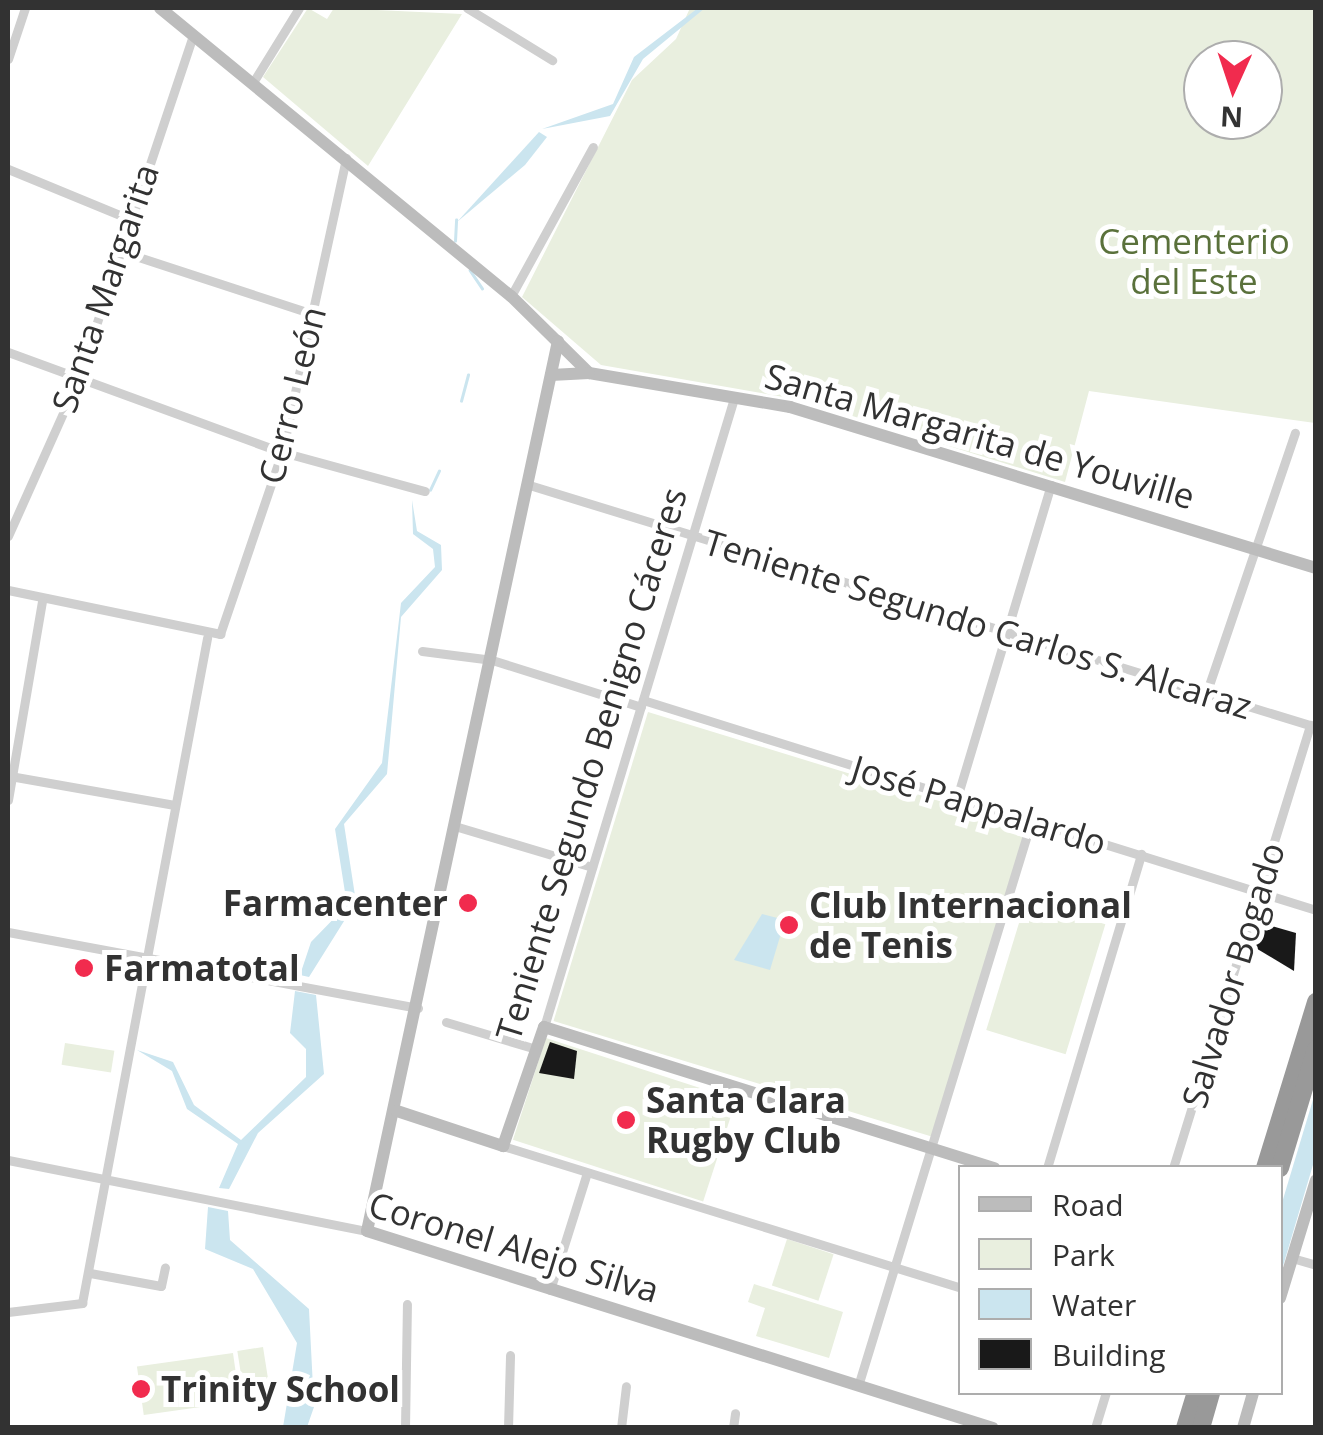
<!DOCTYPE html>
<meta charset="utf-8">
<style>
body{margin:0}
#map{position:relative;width:1323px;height:1435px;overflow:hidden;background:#fff;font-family:"Open Sans",sans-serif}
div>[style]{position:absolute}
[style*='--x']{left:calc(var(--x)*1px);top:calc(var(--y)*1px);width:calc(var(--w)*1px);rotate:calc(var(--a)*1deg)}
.green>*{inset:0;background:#e9efdf;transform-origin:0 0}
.water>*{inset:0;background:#cbe5ef}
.stream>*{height:2.5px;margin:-1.25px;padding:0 1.25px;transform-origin:1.25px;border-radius:1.25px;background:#cbe5ef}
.building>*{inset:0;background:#191919}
.street>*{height:9px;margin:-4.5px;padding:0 4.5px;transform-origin:4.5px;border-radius:4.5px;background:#cfcfcf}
.secondary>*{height:12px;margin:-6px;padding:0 6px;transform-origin:6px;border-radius:6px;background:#bcbcbc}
.highway>*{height:18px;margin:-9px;padding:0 9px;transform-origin:9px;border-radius:9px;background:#999}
.dots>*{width:28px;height:28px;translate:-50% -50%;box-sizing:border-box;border:5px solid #fff;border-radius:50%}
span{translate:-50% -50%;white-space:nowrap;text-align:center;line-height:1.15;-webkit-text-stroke:10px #fff;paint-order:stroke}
.park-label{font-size:35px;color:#5a713b}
.street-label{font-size:35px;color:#323232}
.poi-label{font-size:35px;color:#323232;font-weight:700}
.right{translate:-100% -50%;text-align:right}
.left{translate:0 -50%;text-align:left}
.frame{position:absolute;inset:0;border:10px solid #323232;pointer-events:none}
.legend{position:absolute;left:958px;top:1165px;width:325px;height:230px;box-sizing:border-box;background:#fff;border:2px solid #adadad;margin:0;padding:12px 18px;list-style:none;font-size:30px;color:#323232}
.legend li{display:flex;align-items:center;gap:20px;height:50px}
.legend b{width:50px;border:2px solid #adadad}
.north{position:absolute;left:1183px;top:40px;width:100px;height:100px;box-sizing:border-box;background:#fff;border:2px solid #adadad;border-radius:50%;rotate:183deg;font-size:28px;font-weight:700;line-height:40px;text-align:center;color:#323232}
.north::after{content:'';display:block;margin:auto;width:35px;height:45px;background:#f12b4e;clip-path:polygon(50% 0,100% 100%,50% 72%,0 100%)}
</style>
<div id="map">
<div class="green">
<i style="clip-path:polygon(308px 8px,327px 19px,334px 8px,462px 14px,368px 166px,263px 77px)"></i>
<i style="clip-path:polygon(evenodd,690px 8px,1315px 8px,1315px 423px,1089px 391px,1065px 482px,801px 400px,601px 365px,522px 297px,632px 80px,676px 39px,690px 8px,1203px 60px,1263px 60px,1263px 120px,1203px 120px,1203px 60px)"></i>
<i style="left:648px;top:712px;width:396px;height:323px;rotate:17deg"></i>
<i style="left:1026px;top:900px;width:83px;height:136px;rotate:17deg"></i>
<i style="left:546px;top:1038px;width:200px;height:107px;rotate:18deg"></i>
<i style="left:65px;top:1043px;width:50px;height:22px;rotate:9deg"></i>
<i style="left:787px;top:1239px;width:49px;height:49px;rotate:18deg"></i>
<i style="clip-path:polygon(754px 1284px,843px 1312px,829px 1358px,756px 1336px,765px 1308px,748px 1302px)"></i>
<i style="left:263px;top:1347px;width:54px;height:26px;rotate:81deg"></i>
<i style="left:233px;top:1353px;width:49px;height:97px;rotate:82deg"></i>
</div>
<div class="water">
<i style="clip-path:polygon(698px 8px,705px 8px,643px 59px,610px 116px,542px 129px,613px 104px,634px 57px)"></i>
<i style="clip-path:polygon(539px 132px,547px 137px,525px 165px,457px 222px)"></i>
<i style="clip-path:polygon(412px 500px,417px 531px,441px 545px,442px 570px,401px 617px,387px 774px,344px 824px,356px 902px,309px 977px,300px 975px,311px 942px,347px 905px,335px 829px,382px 763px,401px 603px,435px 567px,433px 549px,413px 534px)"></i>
<i style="clip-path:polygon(762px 914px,785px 920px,770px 970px,734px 960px)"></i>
<i style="clip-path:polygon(295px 991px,316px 995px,324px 1074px,258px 1133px,229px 1189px,219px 1188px,238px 1144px,187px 1109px,172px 1071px,137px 1050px,173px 1062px,194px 1105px,241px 1140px,306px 1077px,306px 1049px,290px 1033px)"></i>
<i style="clip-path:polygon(1315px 1093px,1315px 1158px,1281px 1273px,1281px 1206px)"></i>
<i style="clip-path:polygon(208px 1207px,228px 1211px,230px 1240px,309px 1309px,314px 1407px,307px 1427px,283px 1427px,297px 1343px,253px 1269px,205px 1249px)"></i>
</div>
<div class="stream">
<i style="--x:455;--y:241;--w:21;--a:-87"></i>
<i style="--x:470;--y:270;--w:22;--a:56"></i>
<i style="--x:461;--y:401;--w:27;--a:-75"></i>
<i style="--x:430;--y:490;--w:21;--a:-65"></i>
</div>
<div class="building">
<i style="clip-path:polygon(1261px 923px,1296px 933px,1294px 971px,1254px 947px)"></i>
<i style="clip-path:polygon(550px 1042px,577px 1051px,574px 1079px,539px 1073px)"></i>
</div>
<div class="street">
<i style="--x:467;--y:8;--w:100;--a:31.5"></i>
<i style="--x:8;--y:59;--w:54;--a:-71.6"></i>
<i style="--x:252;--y:84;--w:89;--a:-58.3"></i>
<i style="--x:8;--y:169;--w:129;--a:22.4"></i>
<i style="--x:117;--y:250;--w:206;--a:18.1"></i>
<i style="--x:511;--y:296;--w:170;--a:-61.2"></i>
<i style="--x:8;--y:352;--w:292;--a:20.1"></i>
<i style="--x:282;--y:452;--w:148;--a:15.3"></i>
<i style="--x:526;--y:484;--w:827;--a:17.1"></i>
<i style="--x:8;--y:536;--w:169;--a:-65.9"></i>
<i style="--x:77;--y:382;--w:365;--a:-71.5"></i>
<i style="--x:8;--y:590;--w:217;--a:11.7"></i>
<i style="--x:220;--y:634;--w:192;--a:-71.2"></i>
<i style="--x:282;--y:452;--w:301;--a:-77.7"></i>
<i style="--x:422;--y:651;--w:71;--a:7.3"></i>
<i style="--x:492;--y:660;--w:156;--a:17.5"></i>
<i style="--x:1206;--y:694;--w:276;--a:-71.2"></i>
<i style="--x:643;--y:700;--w:705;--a:17.33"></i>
<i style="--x:10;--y:776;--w:167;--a:10"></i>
<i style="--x:8;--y:800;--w:202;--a:-80.3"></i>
<i style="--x:956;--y:801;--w:330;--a:-73.3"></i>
<i style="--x:458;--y:827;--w:140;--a:16.6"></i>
<i style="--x:8;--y:932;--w:417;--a:10.5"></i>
<i style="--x:446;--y:1022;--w:94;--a:16.7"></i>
<i style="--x:544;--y:1027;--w:657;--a:-73.19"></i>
<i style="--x:503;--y:1146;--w:480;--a:17.2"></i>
<i style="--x:8;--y:1160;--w:366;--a:11.2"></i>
<i style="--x:1047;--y:1168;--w:328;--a:-73.3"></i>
<i style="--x:1173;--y:1168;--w:464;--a:-72.8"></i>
<i style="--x:1292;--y:1258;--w:25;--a:16"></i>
<i style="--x:90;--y:1273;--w:72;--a:10.4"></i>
<i style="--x:161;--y:1286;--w:19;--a:-78"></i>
<i style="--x:550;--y:1290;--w:123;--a:-72.5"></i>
<i style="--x:8;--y:1312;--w:75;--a:-6.9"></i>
<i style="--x:82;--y:1303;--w:677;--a:-79.35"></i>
<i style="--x:858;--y:1386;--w:590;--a:-72.95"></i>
<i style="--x:405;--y:1428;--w:124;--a:-89.1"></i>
<i style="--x:508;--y:1428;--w:73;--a:-88.4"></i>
<i style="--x:621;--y:1428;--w:42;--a:-83.2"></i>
<i style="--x:733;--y:1428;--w:15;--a:-82"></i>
<i style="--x:1095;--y:1428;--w:38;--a:-73"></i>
</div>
<div class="secondary">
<i style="--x:160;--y:8;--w:454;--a:39.4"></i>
<i style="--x:511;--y:296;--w:110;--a:44.6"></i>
<i style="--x:589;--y:373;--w:204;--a:9.6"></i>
<i style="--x:790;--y:407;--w:550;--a:17.02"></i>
<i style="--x:558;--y:341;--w:910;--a:102.11"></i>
<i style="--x:367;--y:1231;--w:656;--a:17.47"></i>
<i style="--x:551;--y:375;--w:38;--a:-3"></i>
<i style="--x:397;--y:1111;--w:112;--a:18.3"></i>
<i style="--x:503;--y:1146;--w:126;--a:-71"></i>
<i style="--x:544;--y:1027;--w:472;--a:17.4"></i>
<i style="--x:1280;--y:1298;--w:123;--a:-73"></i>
<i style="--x:1243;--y:1428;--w:37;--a:-74"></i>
</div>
<div class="highway">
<i style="--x:1265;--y:1168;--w:174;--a:-72.9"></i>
<i style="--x:1280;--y:1168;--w:124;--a:-73.2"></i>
<i style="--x:1185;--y:1428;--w:38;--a:-73"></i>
<i style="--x:1201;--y:1428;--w:37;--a:-74"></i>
</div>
<div class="dots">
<i style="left:468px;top:903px;background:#f12b4e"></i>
<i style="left:789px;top:925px;background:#f12b4e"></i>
<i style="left:84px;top:968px;background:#f12b4e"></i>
<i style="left:626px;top:1120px;background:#f12b4e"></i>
<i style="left:141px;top:1389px;background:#f12b4e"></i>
</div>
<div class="park-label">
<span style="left:1194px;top:261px">Cementerio<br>del Este</span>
</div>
<div class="street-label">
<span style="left:105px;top:288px;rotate:-71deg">Santa Margarita</span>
<span style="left:292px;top:395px;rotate:-76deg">Cerro León</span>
<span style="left:980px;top:436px;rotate:16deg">Santa Margarita de Youville</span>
<span style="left:978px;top:624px;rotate:17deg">Teniente Segundo Carlos S. Alcaraz</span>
<span style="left:591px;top:764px;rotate:-73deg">Teniente Segundo Benigno Cáceres</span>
<span style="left:979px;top:805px;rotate:17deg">José Pappalardo</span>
<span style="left:1233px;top:975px;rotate:-73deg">Salvador Bogado</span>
<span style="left:514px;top:1247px;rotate:17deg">Coronel Alejo Silva</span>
</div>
<div class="poi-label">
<span class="right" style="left:448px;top:903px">Farmacenter</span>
<span class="left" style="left:809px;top:925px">Club Internacional<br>de Tenis</span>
<span class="left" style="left:104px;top:968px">Farmatotal</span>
<span class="left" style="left:646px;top:1120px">Santa Clara<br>Rugby Club</span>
<span class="left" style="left:161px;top:1389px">Trinity School</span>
</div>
<div class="frame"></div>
<ul class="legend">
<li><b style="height:12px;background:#bcbcbc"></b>Road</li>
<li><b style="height:28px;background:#e9efdf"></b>Park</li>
<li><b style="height:28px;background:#cbe5ef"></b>Water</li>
<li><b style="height:28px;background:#191919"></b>Building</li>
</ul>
<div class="north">N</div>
</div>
